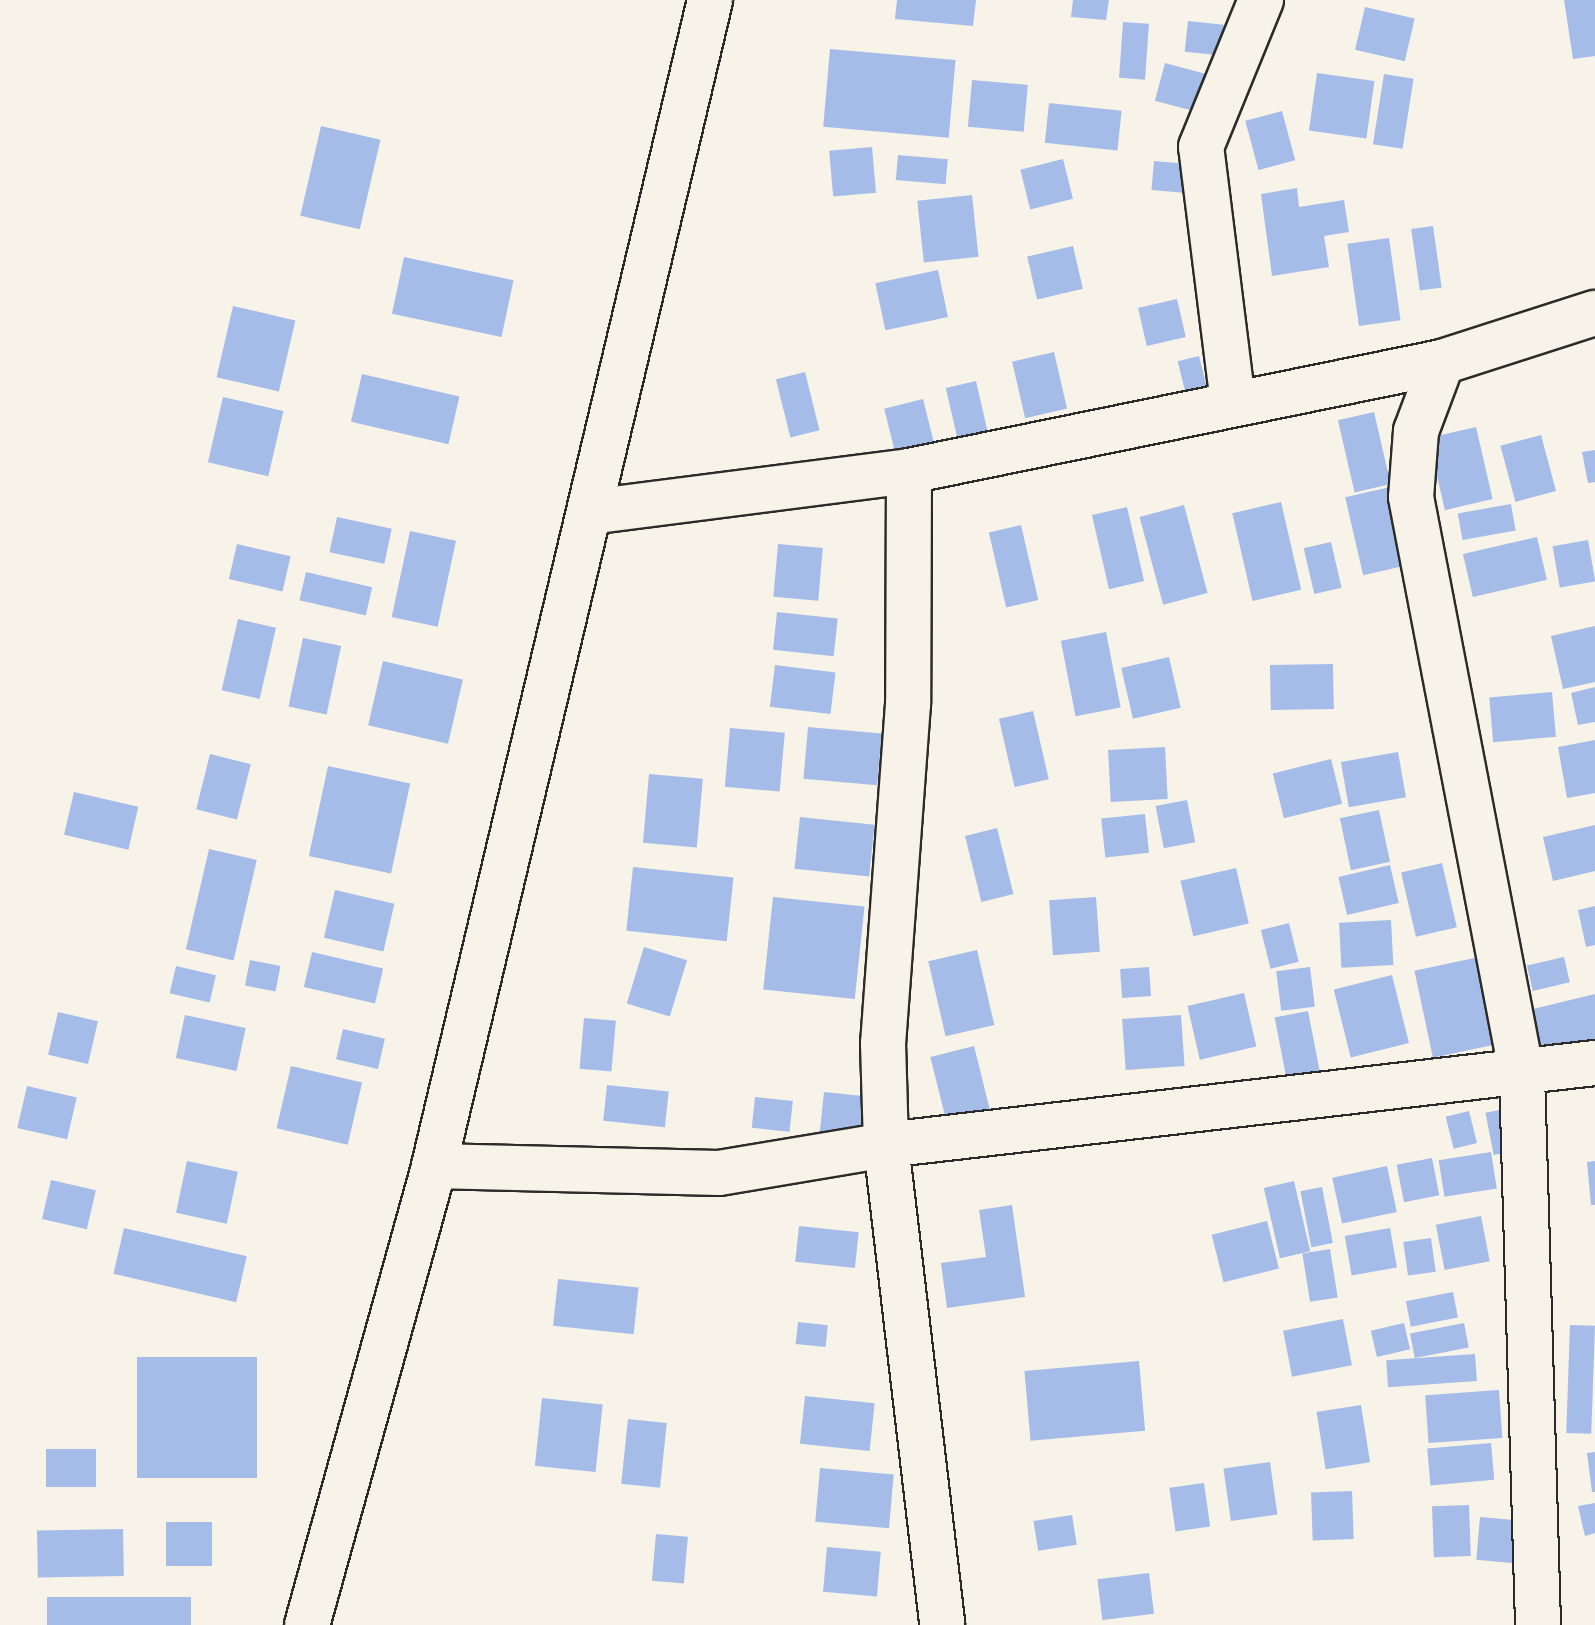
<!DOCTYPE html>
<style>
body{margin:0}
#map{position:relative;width:1595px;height:1625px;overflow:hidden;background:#f7f3e8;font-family:Mynerve,sans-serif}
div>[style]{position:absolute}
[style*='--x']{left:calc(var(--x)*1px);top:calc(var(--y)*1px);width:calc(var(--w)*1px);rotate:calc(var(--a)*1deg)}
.building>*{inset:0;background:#a5bce9;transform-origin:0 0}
.roads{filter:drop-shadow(2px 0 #2b2b2b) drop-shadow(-2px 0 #2b2b2b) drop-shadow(0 2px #2b2b2b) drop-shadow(0 -2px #2b2b2b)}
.minor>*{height:44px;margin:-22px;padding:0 22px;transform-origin:22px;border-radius:22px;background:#f7f3e8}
.major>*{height:44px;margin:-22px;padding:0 22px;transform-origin:22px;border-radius:22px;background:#f7f3e8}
span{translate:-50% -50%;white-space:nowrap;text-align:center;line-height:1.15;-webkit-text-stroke:6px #f7f3e8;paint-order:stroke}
</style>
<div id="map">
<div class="building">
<i style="clip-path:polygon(897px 0,976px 0,973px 26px,895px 19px)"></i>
<i style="clip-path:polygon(1073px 0,1109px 0,1106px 20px,1071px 17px)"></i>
<i style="clip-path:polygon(1564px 0,1595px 0,1595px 56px,1573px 59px)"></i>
<i style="left:1365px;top:7px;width:51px;height:44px;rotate:13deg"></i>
<i style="left:1188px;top:21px;width:36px;height:31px;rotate:6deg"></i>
<i style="left:1123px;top:22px;width:26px;height:56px;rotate:4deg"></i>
<i style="left:830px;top:49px;width:126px;height:78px;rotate:5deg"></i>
<i style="left:1165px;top:63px;width:50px;height:39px;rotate:15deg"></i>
<i style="left:1317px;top:73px;width:58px;height:58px;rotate:8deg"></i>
<i style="left:1384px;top:74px;width:30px;height:71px;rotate:9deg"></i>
<i style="left:972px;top:80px;width:56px;height:47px;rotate:5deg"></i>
<i style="left:1049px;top:103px;width:73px;height:40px;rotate:6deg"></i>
<i style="left:1282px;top:111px;width:51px;height:38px;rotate:75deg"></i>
<i style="left:321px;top:126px;width:61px;height:92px;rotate:13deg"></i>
<i style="left:872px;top:147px;width:46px;height:43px;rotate:85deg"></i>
<i style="left:898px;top:155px;width:50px;height:25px;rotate:5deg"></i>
<i style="left:1063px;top:159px;width:41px;height:44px;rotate:76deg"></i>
<i style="left:1154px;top:161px;width:35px;height:29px;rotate:5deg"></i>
<i style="clip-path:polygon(1297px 188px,1299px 207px,1344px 200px,1349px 232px,1324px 236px,1329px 267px,1272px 276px,1261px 194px)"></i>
<i style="left:972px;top:195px;width:62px;height:55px;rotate:84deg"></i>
<i style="left:1433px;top:226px;width:62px;height:22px;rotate:82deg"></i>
<i style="left:1389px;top:238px;width:83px;height:42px;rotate:82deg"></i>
<i style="left:1073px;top:246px;width:44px;height:47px;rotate:77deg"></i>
<i style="left:404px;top:257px;width:112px;height:58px;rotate:12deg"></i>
<i style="left:938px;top:270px;width:48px;height:64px;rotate:78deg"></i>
<i style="left:1177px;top:299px;width:39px;height:40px;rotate:77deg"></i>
<i style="left:233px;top:306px;width:64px;height:73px;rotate:13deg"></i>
<i style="left:1054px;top:352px;width:58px;height:43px;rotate:77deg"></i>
<i style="left:1199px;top:356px;width:30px;height:22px;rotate:76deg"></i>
<i style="left:805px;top:372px;width:60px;height:30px;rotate:76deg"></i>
<i style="left:362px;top:374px;width:100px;height:49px;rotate:13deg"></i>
<i style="left:976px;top:381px;width:51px;height:31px;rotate:77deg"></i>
<i style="left:223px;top:397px;width:62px;height:67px;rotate:13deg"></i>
<i style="left:923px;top:399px;width:49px;height:40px;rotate:76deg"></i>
<i style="left:1374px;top:412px;width:74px;height:37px;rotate:77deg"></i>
<i style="left:1476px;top:427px;width:74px;height:49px;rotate:77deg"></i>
<i style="left:1541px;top:435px;width:58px;height:42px;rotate:75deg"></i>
<i style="clip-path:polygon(1595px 450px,1595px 482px,1588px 483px,1582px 452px)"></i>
<i style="left:1390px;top:487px;width:80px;height:46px;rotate:77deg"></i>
<i style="left:1281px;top:502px;width:90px;height:50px;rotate:77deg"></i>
<i style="left:1511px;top:504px;width:27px;height:54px;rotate:80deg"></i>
<i style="left:1184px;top:505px;width:91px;height:46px;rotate:75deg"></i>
<i style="left:1127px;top:507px;width:76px;height:36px;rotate:77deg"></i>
<i style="left:337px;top:517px;width:56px;height:36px;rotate:12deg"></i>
<i style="left:1021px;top:525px;width:77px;height:33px;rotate:77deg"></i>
<i style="left:410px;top:531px;width:47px;height:88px;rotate:12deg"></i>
<i style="left:1537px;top:537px;width:44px;height:76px;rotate:77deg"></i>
<i style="left:1588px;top:540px;width:42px;height:36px;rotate:80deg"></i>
<i style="left:1331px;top:542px;width:47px;height:28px;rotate:77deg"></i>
<i style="left:237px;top:544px;width:55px;height:36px;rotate:13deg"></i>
<i style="left:778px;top:544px;width:45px;height:53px;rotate:5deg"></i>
<i style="left:306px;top:572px;width:68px;height:29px;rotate:13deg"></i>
<i style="left:777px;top:612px;width:61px;height:38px;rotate:6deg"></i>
<i style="left:238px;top:619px;width:39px;height:73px;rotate:13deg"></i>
<i style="clip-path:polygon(1595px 626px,1595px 682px,1563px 689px,1551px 636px)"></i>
<i style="left:1106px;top:632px;width:77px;height:46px;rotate:79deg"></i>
<i style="left:303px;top:638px;width:39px;height:70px;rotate:12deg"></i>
<i style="left:1169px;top:657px;width:52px;height:49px;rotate:77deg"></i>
<i style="left:383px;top:661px;width:82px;height:66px;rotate:13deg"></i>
<i style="left:1333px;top:664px;width:45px;height:63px;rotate:89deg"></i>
<i style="left:775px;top:665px;width:61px;height:42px;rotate:7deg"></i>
<i style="clip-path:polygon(1595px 687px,1595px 722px,1578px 725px,1571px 693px)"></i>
<i style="left:1552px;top:692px;width:45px;height:63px;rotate:85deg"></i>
<i style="left:1033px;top:711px;width:70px;height:35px;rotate:77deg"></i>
<i style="left:808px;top:727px;width:74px;height:52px;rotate:5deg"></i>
<i style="left:730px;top:728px;width:55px;height:59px;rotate:5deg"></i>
<i style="clip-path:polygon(1595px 740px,1595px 793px,1567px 798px,1558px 747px)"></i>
<i style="left:1165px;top:747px;width:52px;height:57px;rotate:87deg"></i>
<i style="left:1398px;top:752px;width:46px;height:58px;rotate:80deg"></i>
<i style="left:210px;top:754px;width:42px;height:57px;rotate:14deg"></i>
<i style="left:1331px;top:759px;width:46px;height:60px;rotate:76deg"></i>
<i style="left:328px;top:766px;width:84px;height:92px;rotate:12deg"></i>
<i style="left:649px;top:774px;width:54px;height:69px;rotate:5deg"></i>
<i style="left:74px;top:792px;width:66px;height:44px;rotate:13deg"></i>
<i style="left:1187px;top:800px;width:43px;height:32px;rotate:79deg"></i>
<i style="left:1379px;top:810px;width:53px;height:40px;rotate:78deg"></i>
<i style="left:1145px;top:814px;width:39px;height:44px;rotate:84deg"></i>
<i style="left:800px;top:817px;width:75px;height:52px;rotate:6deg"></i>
<i style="clip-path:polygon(1595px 825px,1595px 871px,1553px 881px,1543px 837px)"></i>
<i style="left:997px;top:828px;width:68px;height:33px;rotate:76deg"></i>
<i style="left:209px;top:849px;width:49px;height:103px;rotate:13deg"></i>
<i style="left:1442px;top:863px;width:66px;height:42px;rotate:77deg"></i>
<i style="left:1390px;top:865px;width:39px;height:53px;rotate:77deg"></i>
<i style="left:633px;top:867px;width:101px;height:64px;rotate:6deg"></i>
<i style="left:1236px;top:868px;width:57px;height:57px;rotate:77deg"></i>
<i style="left:335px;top:890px;width:61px;height:49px;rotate:13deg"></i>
<i style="left:773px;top:897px;width:92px;height:93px;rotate:6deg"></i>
<i style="left:1096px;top:897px;width:55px;height:47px;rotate:86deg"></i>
<i style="clip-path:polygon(1595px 906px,1595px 945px,1586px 947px,1578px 910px)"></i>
<i style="left:1391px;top:920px;width:45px;height:52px;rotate:87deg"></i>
<i style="left:1289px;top:923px;width:40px;height:29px;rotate:76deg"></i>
<i style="left:644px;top:947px;width:45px;height:59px;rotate:17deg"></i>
<i style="left:977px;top:950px;width:77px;height:50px;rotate:77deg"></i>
<i style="left:312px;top:952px;width:73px;height:36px;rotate:13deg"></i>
<i style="left:1479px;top:957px;width:89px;height:66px;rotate:78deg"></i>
<i style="left:1564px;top:957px;width:26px;height:38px;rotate:77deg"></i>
<i style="left:250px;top:960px;width:31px;height:26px;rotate:11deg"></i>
<i style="left:176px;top:966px;width:41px;height:28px;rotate:13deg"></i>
<i style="left:1149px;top:967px;width:29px;height:29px;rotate:86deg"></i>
<i style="left:1310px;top:967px;width:40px;height:34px;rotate:83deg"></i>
<i style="left:1392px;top:975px;width:70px;height:60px;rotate:76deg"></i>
<i style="left:1244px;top:993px;width:55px;height:58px;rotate:77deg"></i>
<i style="clip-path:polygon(1595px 994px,1595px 1042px,1539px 1056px,1529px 1010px)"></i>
<i style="left:1308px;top:1011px;width:75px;height:34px;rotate:79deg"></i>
<i style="left:58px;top:1012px;width:41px;height:44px;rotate:13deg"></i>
<i style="left:185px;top:1015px;width:62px;height:44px;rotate:12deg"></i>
<i style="left:1181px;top:1015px;width:51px;height:59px;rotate:86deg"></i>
<i style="left:584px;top:1018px;width:32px;height:51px;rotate:5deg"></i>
<i style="left:343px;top:1029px;width:43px;height:31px;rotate:13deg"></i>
<i style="left:974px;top:1046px;width:67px;height:45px;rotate:76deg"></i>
<i style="left:291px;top:1066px;width:73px;height:64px;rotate:13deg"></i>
<i style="left:607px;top:1085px;width:62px;height:36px;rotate:6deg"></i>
<i style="left:27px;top:1086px;width:51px;height:43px;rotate:13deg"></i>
<i style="left:824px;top:1092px;width:49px;height:49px;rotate:6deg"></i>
<i style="left:755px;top:1097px;width:38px;height:31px;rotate:6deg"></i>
<i style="left:1510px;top:1108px;width:43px;height:25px;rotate:79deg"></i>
<i style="left:1469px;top:1111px;width:33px;height:24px;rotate:76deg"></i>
<i style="left:1491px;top:1152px;width:37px;height:53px;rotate:81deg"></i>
<i style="left:1432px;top:1158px;width:38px;height:36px;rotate:79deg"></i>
<i style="left:187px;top:1161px;width:52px;height:53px;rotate:12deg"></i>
<i style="clip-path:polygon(1595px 1161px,1595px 1205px,1591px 1205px,1587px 1162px)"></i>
<i style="left:1387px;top:1166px;width:47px;height:56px;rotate:78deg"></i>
<i style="left:51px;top:1180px;width:46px;height:40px;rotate:13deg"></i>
<i style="left:1294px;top:1181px;width:72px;height:31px;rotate:77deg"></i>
<i style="left:1322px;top:1187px;width:57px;height:22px;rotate:79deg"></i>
<i style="clip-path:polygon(1012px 1205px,1025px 1297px,947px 1308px,941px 1263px,986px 1257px,979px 1210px)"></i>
<i style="left:1481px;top:1216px;width:46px;height:46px;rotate:79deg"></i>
<i style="left:1267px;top:1221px;width:49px;height:57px;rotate:76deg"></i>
<i style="left:799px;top:1226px;width:60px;height:36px;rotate:6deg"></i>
<i style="left:124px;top:1228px;width:126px;height:47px;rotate:13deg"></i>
<i style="left:1390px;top:1228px;width:40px;height:46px;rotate:80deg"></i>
<i style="left:1431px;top:1238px;width:34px;height:28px;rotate:82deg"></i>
<i style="left:1330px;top:1249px;width:49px;height:28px;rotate:81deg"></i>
<i style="left:558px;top:1279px;width:81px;height:47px;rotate:6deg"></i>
<i style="left:1453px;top:1292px;width:26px;height:48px;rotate:79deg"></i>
<i style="left:1343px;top:1319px;width:47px;height:61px;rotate:79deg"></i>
<i style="left:798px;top:1322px;width:30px;height:22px;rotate:6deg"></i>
<i style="left:1404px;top:1323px;width:27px;height:34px;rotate:77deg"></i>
<i style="left:1464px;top:1323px;width:25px;height:55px;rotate:79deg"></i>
<i style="left:1570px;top:1325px;width:25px;height:108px;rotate:2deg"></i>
<i style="left:1475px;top:1354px;width:27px;height:89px;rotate:86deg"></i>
<i style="left:257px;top:1357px;width:121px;height:120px;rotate:90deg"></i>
<i style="left:1139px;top:1361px;width:70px;height:115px;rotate:85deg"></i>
<i style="left:1499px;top:1390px;width:48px;height:74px;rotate:86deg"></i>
<i style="left:805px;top:1396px;width:70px;height:48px;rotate:6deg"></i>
<i style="left:542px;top:1398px;width:61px;height:68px;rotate:6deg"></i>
<i style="left:1361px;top:1405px;width:58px;height:45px;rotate:81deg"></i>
<i style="left:628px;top:1419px;width:39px;height:65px;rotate:6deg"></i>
<i style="left:1491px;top:1443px;width:37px;height:64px;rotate:85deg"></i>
<i style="left:46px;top:1449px;width:50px;height:38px"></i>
<i style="clip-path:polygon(1595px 1452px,1595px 1492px,1592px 1492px,1587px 1453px)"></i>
<i style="left:1270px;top:1462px;width:53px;height:47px;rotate:82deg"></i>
<i style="left:820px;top:1468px;width:74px;height:54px;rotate:5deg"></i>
<i style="left:1204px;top:1483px;width:44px;height:35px;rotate:82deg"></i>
<i style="left:1352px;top:1491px;width:48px;height:41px;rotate:88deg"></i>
<i style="clip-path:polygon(1595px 1503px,1595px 1533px,1585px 1536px,1578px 1506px)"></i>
<i style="left:1469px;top:1505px;width:51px;height:37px;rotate:88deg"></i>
<i style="left:1072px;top:1515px;width:30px;height:39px;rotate:81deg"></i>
<i style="left:1480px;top:1517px;width:36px;height:43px;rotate:5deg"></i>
<i style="left:166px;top:1522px;width:46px;height:44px"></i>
<i style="left:123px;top:1529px;width:47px;height:86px;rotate:89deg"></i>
<i style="left:656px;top:1534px;width:32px;height:47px;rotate:5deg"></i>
<i style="left:827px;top:1547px;width:54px;height:45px;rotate:5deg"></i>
<i style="left:1149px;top:1573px;width:41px;height:52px;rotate:83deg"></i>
<i style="left:191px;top:1597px;width:28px;height:144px;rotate:90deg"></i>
</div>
<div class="roads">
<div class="minor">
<i style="--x:1442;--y:362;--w:74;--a:110.6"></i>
<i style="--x:1416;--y:431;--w:66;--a:94.3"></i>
<i style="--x:1411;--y:497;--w:589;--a:79.13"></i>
<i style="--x:1522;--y:1075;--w:550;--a:88.33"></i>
<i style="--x:1233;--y:403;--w:258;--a:-97.1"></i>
<i style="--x:1201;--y:147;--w:159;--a:-67.8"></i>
<i style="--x:909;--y:471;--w:233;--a:90.2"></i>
<i style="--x:908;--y:704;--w:340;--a:94.2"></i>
<i style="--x:883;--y:1043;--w:102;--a:88.3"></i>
<i style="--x:886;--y:1145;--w:483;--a:83.3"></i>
<i style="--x:590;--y:512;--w:322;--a:-7.3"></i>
<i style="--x:909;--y:471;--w:544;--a:-11.56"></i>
<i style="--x:1442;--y:362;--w:161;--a:-17.8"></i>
<i style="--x:434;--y:1166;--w:285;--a:1.4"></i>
<i style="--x:719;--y:1173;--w:169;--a:-9.5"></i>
<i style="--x:886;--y:1145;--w:714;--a:-6.6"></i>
</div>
<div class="major">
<i style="--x:307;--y:1625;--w:476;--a:-74.5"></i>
<i style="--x:434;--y:1166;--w:1198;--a:-76.68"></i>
</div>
</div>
</div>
